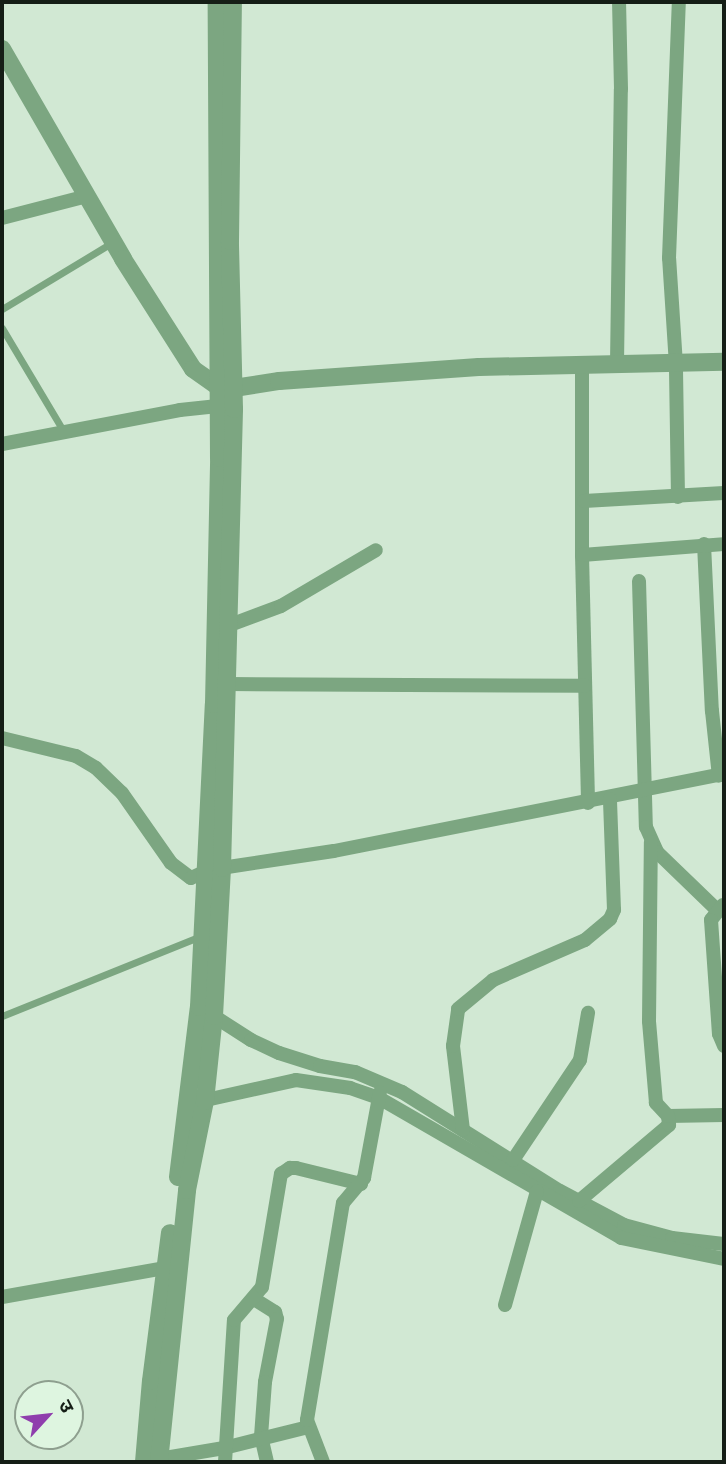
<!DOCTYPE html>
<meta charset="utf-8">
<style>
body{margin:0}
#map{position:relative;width:726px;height:1464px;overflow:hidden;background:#d1e8d3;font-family:"Nunito Sans","Noto Sans Devanagari",sans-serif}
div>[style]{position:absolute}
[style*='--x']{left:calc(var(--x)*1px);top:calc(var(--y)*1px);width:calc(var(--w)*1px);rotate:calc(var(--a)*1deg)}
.service>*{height:7px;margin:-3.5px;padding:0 3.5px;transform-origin:3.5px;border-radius:3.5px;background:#7ca681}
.minor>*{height:14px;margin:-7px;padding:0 7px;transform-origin:7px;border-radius:7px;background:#7ca681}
.tertiary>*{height:18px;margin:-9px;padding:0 9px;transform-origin:9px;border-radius:9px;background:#7ca681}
span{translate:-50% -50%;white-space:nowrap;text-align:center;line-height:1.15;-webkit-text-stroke:7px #def5e0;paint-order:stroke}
.frame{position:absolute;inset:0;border:4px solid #151e16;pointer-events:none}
.north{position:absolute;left:14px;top:1380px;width:70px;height:70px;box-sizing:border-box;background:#def5e0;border:2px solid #8e9f8f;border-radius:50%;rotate:63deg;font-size:19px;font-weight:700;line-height:28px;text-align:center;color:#151e16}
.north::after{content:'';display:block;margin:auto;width:24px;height:32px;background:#8f3ead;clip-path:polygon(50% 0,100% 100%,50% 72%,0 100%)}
</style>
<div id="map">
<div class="service">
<i style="--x:2;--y:309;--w:130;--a:-31.1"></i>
<i style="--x:2;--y:328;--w:121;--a:59.2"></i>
<i style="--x:2;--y:1016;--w:217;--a:-21.9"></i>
</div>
<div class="minor">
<i style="--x:2;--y:218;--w:88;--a:-14.5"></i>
<i style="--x:617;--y:364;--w:275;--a:-89.2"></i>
<i style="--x:621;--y:89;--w:87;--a:-91.3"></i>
<i style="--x:582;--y:365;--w:190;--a:90"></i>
<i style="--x:582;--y:555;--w:248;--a:88.6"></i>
<i style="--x:2;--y:444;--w:181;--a:-10.8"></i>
<i style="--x:180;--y:410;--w:38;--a:-6"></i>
<i style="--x:678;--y:497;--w:132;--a:-90.9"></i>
<i style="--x:676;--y:365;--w:107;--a:-93.7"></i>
<i style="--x:669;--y:258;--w:256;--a:-87.8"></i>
<i style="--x:584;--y:501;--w:140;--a:-3.3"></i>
<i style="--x:704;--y:544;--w:167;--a:87.3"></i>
<i style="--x:712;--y:711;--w:65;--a:83.9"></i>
<i style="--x:582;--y:555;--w:142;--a:-4.4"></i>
<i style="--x:639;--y:581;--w:246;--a:88.4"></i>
<i style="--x:646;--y:827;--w:27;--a:66"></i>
<i style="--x:657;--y:852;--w:83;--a:44"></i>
<i style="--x:230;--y:625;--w:54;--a:-20.4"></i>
<i style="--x:281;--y:606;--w:110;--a:-30.5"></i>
<i style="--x:229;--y:684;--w:356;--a:0.3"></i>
<i style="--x:2;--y:738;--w:76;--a:13.7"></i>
<i style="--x:76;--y:756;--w:23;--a:31"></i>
<i style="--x:96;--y:768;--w:36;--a:44"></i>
<i style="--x:122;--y:793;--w:85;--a:55"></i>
<i style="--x:171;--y:863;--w:25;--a:37"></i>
<i style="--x:191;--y:878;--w:19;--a:-25"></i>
<i style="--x:208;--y:870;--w:127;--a:-8.6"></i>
<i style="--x:334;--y:851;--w:398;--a:-11.2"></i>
<i style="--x:723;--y:905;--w:19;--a:129"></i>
<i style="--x:711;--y:920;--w:114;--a:86"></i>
<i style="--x:719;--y:1034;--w:13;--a:67"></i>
<i style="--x:206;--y:1011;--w:54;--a:32.8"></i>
<i style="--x:251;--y:1040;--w:31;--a:25"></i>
<i style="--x:279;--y:1053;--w:43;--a:17.6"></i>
<i style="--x:320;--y:1066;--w:36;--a:10"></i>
<i style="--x:355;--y:1072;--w:51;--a:23.1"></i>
<i style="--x:402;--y:1092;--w:186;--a:32.1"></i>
<i style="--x:560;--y:1191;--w:72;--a:28"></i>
<i style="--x:624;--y:1225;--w:50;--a:15.2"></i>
<i style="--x:672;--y:1238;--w:52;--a:6.6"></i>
<i style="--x:197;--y:1102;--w:101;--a:-12.5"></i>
<i style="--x:296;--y:1080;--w:55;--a:8.4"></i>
<i style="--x:350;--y:1088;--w:31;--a:19"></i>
<i style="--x:379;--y:1098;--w:280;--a:30"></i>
<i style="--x:621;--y:1238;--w:105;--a:11.5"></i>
<i style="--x:668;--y:1116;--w:56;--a:-1"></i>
<i style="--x:463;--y:1130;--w:85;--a:-96.8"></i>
<i style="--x:453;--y:1046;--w:37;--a:-82"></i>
<i style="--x:458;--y:1009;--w:45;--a:-39.6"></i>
<i style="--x:493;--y:980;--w:100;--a:-23.5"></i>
<i style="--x:585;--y:940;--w:33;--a:-40"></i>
<i style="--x:610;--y:919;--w:10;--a:-66"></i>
<i style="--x:614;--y:910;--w:111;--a:-92.1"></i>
<i style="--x:513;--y:1160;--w:120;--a:-56.2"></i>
<i style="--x:580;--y:1060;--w:48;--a:-80.3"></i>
<i style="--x:579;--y:1201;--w:118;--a:-40.2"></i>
<i style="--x:669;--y:1125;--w:9;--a:-96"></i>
<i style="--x:668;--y:1116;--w:18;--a:-133"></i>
<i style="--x:656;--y:1103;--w:82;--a:-94.9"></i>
<i style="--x:649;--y:1021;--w:179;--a:-89.4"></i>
<i style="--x:2;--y:1297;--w:166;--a:-10.1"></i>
<i style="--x:254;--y:1299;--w:25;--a:32"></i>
<i style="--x:275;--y:1312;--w:7;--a:74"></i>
<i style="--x:277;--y:1319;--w:64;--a:100.8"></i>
<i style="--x:265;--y:1382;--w:54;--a:94.2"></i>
<i style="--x:261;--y:1436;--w:27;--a:77"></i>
<i style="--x:505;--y:1305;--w:118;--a:-74.3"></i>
<i style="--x:159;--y:1459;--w:66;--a:-9.6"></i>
<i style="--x:224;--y:1448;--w:87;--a:-14"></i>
<i style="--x:225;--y:1462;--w:142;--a:-86.4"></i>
<i style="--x:234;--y:1320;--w:43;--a:-49.7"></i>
<i style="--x:262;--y:1287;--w:115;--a:-80.5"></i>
<i style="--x:281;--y:1174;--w:11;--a:-34"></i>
<i style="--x:290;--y:1168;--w:6;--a:0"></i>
<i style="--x:296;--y:1168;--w:67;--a:13.8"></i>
<i style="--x:323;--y:1462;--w:45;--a:-110.9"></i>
<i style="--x:307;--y:1420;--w:220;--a:-80.6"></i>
<i style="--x:343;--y:1203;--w:33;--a:-50"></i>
<i style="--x:364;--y:1178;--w:87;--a:-79.5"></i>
</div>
<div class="tertiary">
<i style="--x:2;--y:49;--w:242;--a:60"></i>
<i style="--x:123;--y:259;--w:130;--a:57.5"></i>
<i style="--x:193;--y:369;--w:29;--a:35"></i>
<i style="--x:217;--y:386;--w:17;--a:7"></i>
<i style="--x:234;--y:388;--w:46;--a:-8.8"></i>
<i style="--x:279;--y:381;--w:200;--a:-4"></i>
<i style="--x:479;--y:367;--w:245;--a:-1.2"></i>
<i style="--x:178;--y:1177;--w:171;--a:-83"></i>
<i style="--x:199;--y:1007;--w:303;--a:-87.2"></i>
<i style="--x:214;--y:704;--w:246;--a:-88.8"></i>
<i style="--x:219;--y:458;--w:456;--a:-90.3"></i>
<i style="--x:144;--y:1462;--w:81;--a:-85.1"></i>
<i style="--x:151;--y:1381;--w:149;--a:-82.7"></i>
<i style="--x:159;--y:1462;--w:273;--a:-84.1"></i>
<i style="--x:187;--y:1190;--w:91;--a:-78.6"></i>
<i style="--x:205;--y:1101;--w:85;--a:-84"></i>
<i style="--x:214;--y:1016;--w:148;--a:-86.9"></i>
<i style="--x:222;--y:868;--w:459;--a:-88.5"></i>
<i style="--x:234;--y:409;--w:168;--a:-91.4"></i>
<i style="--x:230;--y:241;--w:239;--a:-89.3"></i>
</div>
<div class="frame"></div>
<div class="north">उ</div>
</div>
